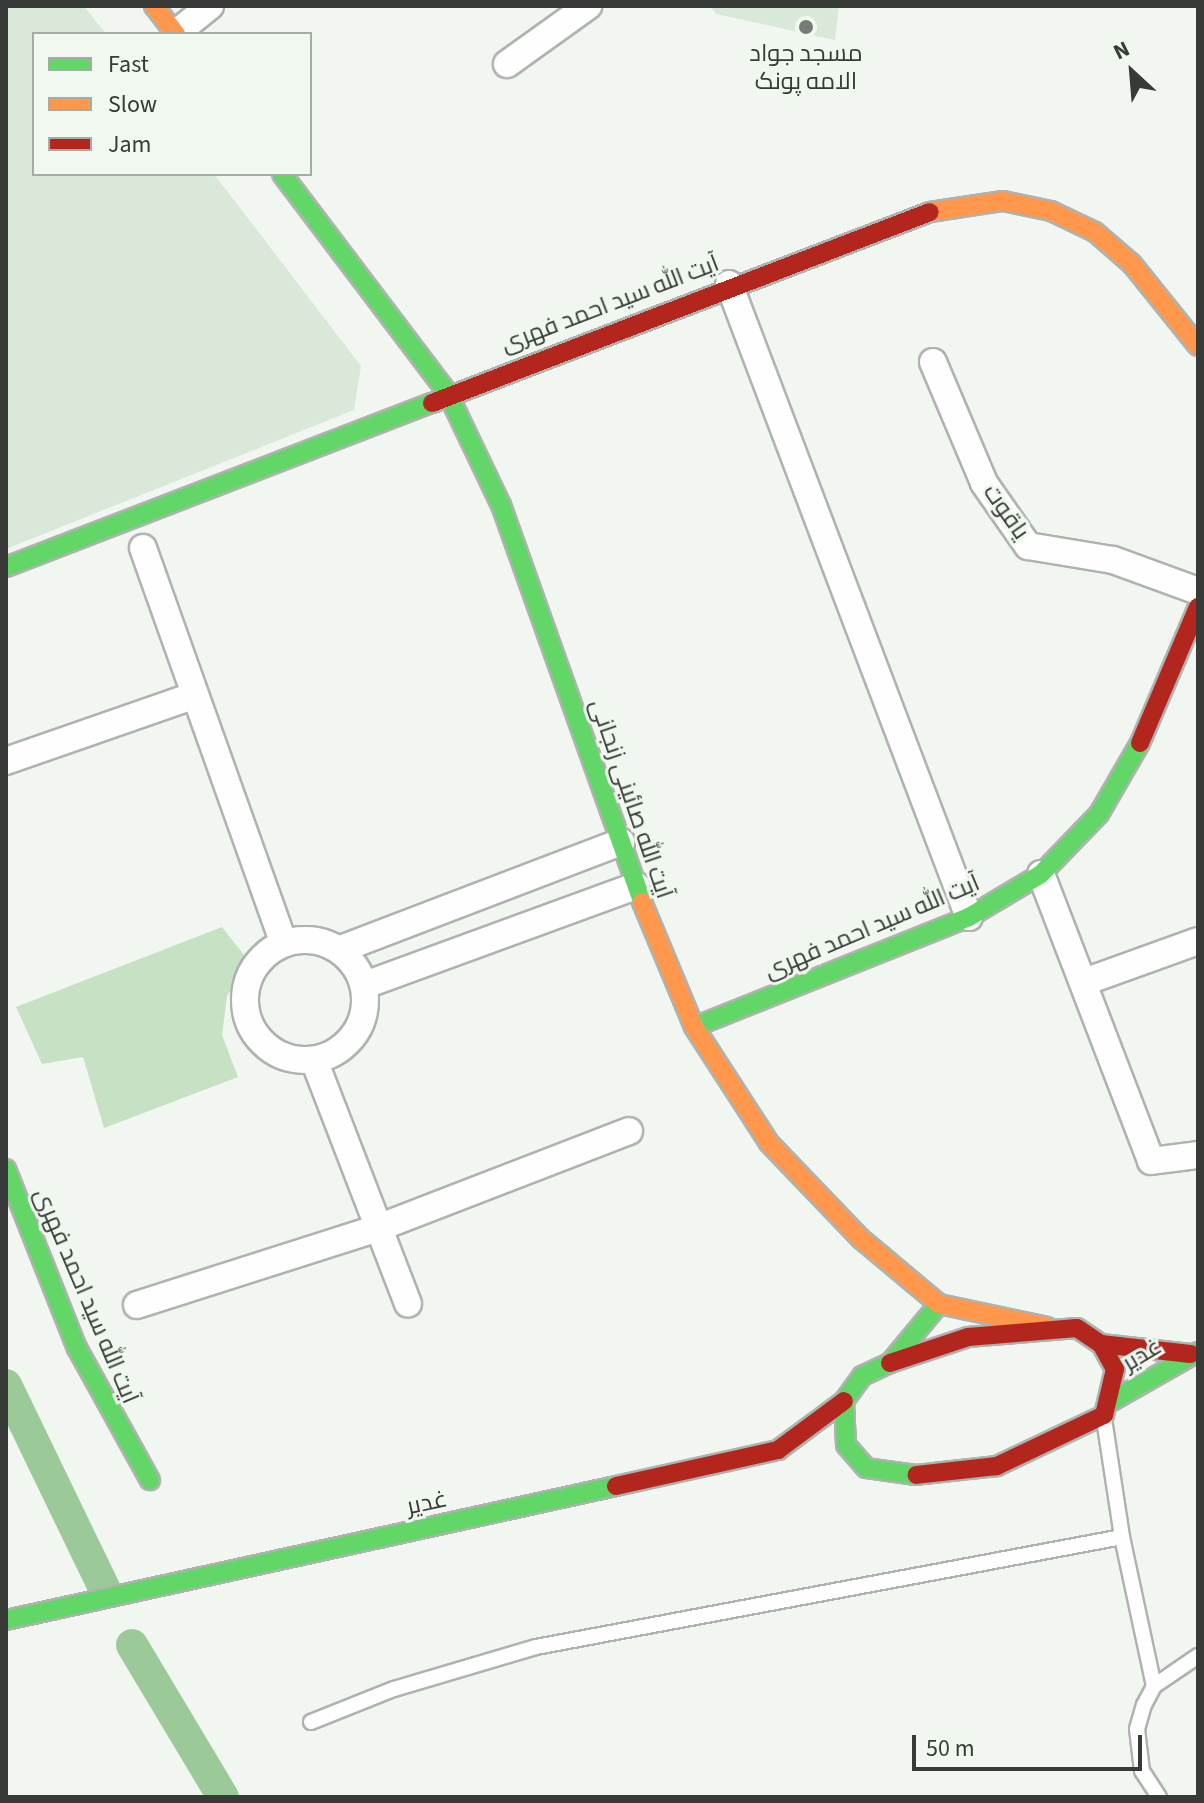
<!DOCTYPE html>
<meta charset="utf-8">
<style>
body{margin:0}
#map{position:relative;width:1204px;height:1803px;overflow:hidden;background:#f1f6f1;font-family:"Source Sans 3",Cairo,sans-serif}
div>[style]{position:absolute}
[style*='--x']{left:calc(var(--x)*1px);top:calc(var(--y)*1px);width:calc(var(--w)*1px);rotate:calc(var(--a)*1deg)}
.green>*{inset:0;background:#c6e1c3}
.canal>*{height:32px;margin:-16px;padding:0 16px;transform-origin:16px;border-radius:16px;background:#9bca98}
.building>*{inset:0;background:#d9e8d8}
.roads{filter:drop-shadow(2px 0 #afb3af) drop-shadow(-2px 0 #afb3af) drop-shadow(0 2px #afb3af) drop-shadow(0 -2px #afb3af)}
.lane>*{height:14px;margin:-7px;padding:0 7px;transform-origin:7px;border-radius:7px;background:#fdfefd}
.street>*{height:26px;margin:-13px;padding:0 13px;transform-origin:13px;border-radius:13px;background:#fdfefd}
.street>.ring{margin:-13px;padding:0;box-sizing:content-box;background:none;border:26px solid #fdfefd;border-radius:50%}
.fast>*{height:18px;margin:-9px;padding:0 9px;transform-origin:9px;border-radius:9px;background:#63d668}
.slow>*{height:18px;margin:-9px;padding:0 9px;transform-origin:9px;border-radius:9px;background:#ff974d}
.jam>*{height:18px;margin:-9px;padding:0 9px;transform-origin:9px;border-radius:9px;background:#b3261e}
.dots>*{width:22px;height:22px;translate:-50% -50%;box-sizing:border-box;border:4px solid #f0f8ef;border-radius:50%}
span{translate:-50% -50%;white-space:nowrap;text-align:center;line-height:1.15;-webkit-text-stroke:6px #f0f8ef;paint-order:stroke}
.poi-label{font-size:24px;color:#373a37}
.street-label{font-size:24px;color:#373a37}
.frame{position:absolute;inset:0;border:8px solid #373a37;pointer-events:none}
.legend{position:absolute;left:32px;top:32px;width:280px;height:144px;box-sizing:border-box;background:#f0f8ef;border:2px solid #a6aca5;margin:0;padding:10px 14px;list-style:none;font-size:24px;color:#373a37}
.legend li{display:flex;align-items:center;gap:16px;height:40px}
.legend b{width:40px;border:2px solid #a6aca5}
.north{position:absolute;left:1092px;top:32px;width:80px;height:80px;-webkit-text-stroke:6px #f0f8ef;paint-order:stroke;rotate:334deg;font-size:22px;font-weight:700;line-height:32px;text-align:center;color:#373a37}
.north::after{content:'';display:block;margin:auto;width:28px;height:36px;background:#373a37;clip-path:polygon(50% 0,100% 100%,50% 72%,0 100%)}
.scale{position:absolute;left:912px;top:1735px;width:230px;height:36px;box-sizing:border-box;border:4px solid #373a37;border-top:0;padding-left:10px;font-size:24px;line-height:28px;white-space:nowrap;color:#373a37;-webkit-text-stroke:6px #f0f8ef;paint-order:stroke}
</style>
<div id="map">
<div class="green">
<i style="clip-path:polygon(222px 927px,248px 960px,227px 996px,222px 1035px,238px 1077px,104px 1128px,83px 1057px,42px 1064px,16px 1007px)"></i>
</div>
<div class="canal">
<i style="--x:6;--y:1385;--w:225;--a:64.2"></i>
<i style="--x:132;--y:1645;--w:177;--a:59.1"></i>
</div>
<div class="building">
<i style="clip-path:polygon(6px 6px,84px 6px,106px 34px,34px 34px,34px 174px,214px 174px,361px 366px,354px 410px,6px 549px)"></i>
<i style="clip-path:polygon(710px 6px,839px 6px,835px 40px,716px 14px)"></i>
</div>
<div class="roads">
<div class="lane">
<i style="--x:1104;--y:1419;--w:119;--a:81.3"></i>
<i style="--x:311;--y:1722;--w:89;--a:-21.7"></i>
<i style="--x:394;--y:1689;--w:148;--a:-16.5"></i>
<i style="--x:536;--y:1647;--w:596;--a:-10.63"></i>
<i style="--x:1122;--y:1537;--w:152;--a:77.9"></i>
<i style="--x:1159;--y:1797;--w:31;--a:-123"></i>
<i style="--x:1142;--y:1771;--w:42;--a:-96.8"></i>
<i style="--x:1137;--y:1729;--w:25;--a:-74"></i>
<i style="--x:1144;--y:1705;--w:21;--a:-62"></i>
<i style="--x:1154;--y:1686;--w:53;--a:-34.3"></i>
</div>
<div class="street">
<i style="--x:175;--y:34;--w:45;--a:-38.7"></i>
<i style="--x:507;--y:64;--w:100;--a:-35.6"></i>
<i style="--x:729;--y:284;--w:677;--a:69.24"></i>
<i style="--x:933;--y:362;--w:131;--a:67.1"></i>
<i style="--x:984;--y:483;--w:77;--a:55.1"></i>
<i style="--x:1028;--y:546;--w:86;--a:9.4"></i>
<i style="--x:1113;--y:560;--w:90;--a:20"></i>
<i style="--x:143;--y:548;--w:418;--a:70.4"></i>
<i style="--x:6;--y:761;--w:200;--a:-19.2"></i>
<i style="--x:1041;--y:874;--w:307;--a:69"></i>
<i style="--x:1151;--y:1161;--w:47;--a:-7.3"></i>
<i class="ring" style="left:245px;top:940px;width:94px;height:94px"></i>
<i style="--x:341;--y:949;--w:300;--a:-20.9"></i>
<i style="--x:1087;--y:981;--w:118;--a:-19.8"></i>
<i style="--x:365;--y:985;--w:289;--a:-20.1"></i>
<i style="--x:314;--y:1060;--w:261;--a:68.9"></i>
<i style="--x:137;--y:1305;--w:253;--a:-17.7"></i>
<i style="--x:378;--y:1228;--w:269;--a:-21.1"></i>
</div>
<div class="fast">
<i style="--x:282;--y:174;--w:273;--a:52.9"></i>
<i style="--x:447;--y:392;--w:125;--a:64.5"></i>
<i style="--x:501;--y:505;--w:421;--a:70.4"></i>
<i style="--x:6;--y:567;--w:456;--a:-21.1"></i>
<i style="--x:694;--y:1027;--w:296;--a:-21.8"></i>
<i style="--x:969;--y:917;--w:84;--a:-30.8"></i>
<i style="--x:1041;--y:874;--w:83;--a:-46"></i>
<i style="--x:1099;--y:814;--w:82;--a:-60"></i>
<i style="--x:6;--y:1169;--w:193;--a:68.4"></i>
<i style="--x:77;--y:1348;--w:151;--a:61.1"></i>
<i style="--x:1112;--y:1401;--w:99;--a:-29.7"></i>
<i style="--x:916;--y:1475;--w:50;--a:-172"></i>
<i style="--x:866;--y:1468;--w:30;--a:-131"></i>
<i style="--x:846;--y:1445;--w:44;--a:-92.6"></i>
<i style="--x:844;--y:1401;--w:31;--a:-54"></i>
<i style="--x:862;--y:1376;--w:31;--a:-25"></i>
<i style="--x:890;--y:1363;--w:77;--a:-50.3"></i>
<i style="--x:6;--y:1620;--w:625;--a:-12.39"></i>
</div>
<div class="slow">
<i style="--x:154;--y:6;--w:36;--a:52"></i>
<i style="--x:930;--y:212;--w:74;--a:-8.6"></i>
<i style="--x:1003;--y:201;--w:49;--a:11.8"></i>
<i style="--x:1051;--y:211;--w:49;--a:25.5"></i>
<i style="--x:1095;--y:232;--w:49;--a:40.9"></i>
<i style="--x:1132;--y:264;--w:105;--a:51.2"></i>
<i style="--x:642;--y:902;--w:135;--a:67.4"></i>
<i style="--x:694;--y:1027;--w:138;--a:57.1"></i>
<i style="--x:769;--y:1143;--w:132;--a:46.2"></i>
<i style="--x:860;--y:1238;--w:103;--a:39.9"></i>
<i style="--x:939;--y:1304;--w:110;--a:12"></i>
</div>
<div class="jam">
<i style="--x:432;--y:403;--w:533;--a:-20.98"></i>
<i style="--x:1140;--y:743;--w:148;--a:-66.9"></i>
<i style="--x:1101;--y:1344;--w:90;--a:6.4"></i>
<i style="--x:890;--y:1363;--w:82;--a:-18.4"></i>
<i style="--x:968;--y:1337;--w:109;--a:-4.7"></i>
<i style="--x:1077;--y:1328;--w:29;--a:34"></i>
<i style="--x:1101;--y:1344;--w:29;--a:61"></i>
<i style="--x:1115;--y:1369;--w:47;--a:103.4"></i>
<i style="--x:1104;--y:1415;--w:119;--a:154.5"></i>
<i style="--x:997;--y:1466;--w:81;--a:173.7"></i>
<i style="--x:616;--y:1486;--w:166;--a:-12.5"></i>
<i style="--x:778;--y:1450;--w:82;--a:-36.6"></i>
</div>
</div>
<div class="dots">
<i style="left:806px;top:27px;background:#787c78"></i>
</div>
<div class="poi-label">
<span style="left:806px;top:68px">مسجد جواد<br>الامه پونک</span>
</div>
<div class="street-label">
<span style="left:610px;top:304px;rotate:-21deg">آیت الله سید احمد فهری</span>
<span style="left:1006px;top:512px;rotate:55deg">یاقوت</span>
<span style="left:631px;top:799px;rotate:71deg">آیت الله صائینی زنجانی</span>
<span style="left:872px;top:927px;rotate:-23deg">آیت الله سید احمد فهری</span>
<span style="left:86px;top:1296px;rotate:67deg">آیت الله سید احمد فهری</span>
<span style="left:1142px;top:1355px;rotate:-31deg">غدیر</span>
<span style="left:427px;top:1503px;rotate:-12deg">غدیر</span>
</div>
<div class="frame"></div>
<ul class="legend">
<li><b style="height:10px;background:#63d668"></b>Fast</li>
<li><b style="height:10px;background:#ff974d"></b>Slow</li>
<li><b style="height:10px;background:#b3261e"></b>Jam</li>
</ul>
<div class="north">N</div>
<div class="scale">50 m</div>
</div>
